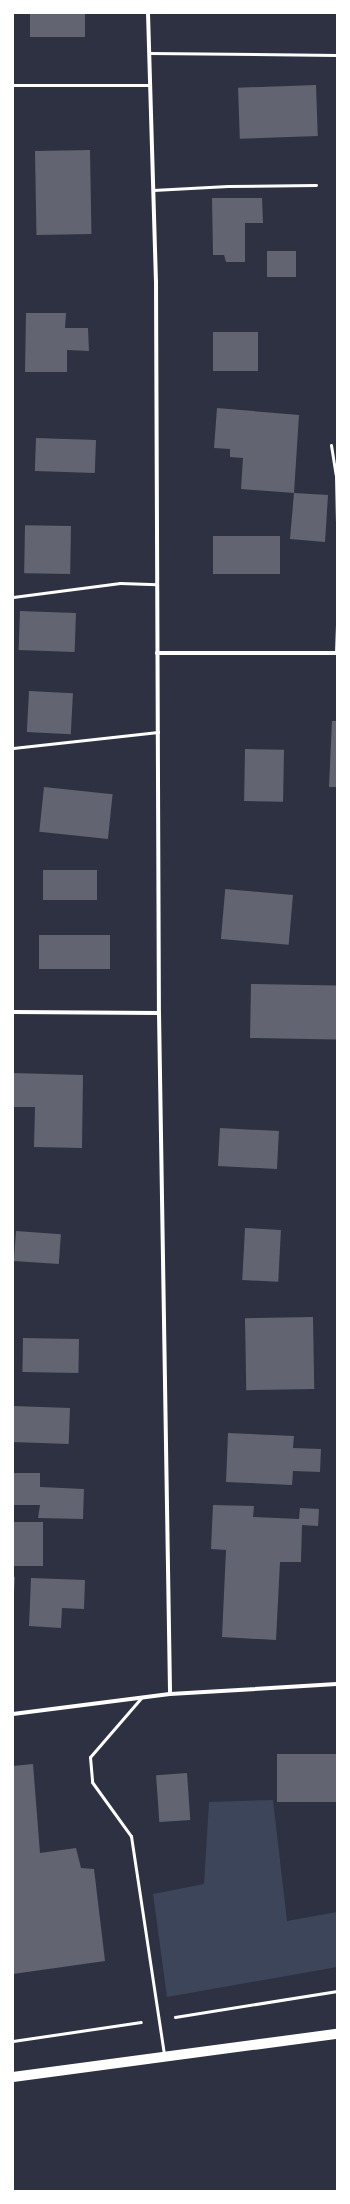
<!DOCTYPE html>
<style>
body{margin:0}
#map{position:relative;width:350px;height:2204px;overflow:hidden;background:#2d3142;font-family:Overpass,sans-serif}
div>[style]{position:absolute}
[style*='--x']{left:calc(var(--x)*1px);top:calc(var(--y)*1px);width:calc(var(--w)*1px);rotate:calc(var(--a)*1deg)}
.green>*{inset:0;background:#3c4559}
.building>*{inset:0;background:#626471;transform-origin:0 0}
.path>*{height:2.5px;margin:-1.25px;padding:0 1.25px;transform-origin:1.25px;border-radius:1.25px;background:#fff}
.service>*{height:3px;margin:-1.5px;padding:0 1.5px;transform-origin:1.5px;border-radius:1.5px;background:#fff}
.minor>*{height:4px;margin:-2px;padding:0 2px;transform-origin:2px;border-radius:2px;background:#fff}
.primary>*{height:10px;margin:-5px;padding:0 5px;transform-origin:5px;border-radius:5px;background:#fff}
span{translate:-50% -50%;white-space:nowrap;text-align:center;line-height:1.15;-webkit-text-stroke:3px #fff;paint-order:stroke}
.frame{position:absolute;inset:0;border:14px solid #fff;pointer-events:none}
</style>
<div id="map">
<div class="green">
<i style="clip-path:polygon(273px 1800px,287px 1921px,337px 1912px,337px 1967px,167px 1997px,153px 1894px,204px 1884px,209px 1802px)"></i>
</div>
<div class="building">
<i style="left:30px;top:13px;width:55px;height:24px"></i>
<i style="left:316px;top:85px;width:51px;height:78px;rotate:88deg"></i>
<i style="left:90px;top:150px;width:84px;height:55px;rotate:89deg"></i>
<i style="clip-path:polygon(212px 198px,262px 198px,263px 223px,245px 223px,245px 262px,226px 262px,224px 255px,213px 255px)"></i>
<i style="left:267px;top:251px;width:29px;height:26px"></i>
<i style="clip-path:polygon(26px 313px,66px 313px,65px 328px,88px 328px,89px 351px,67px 350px,67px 372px,25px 372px)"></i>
<i style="left:213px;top:332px;width:45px;height:39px"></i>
<i style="clip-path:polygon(217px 408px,299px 415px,294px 493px,328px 495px,325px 542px,290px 539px,294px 493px,241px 489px,243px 458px,230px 457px,230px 449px,214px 448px)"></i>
<i style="left:36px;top:438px;width:60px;height:33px;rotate:2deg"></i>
<i style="left:71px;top:526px;width:48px;height:46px;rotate:91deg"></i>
<i style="left:213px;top:536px;width:67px;height:38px"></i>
<i style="left:20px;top:611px;width:56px;height:39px;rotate:2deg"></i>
<i style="left:29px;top:691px;width:44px;height:41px;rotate:3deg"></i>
<i style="clip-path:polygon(332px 721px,337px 721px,337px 787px,329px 787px)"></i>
<i style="left:245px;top:749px;width:39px;height:52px;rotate:1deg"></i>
<i style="left:44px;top:787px;width:69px;height:45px;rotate:6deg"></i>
<i style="left:43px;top:870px;width:54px;height:30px"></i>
<i style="left:293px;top:895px;width:50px;height:68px;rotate:95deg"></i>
<i style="left:39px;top:935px;width:71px;height:34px"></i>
<i style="left:251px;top:984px;width:86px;height:54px;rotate:1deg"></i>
<i style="clip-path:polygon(13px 1073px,83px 1075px,82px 1148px,34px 1147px,35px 1107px,13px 1107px)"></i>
<i style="left:220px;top:1128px;width:59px;height:38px;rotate:3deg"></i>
<i style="left:245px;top:1228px;width:36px;height:52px;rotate:3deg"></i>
<i style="left:16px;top:1231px;width:45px;height:30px;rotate:4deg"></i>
<i style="left:313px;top:1317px;width:72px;height:68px;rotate:89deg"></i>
<i style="left:23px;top:1338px;width:56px;height:34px;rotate:1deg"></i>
<i style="left:13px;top:1406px;width:57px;height:36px;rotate:2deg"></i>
<i style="clip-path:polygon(228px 1433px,294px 1436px,293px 1448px,321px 1449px,320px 1472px,293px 1471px,292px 1485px,226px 1482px)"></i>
<i style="clip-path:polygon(13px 1473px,40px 1473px,40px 1487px,84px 1489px,83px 1519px,38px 1518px,40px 1505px,13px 1505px)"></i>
<i style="clip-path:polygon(213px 1505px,254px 1506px,253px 1517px,299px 1519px,300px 1508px,319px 1509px,318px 1526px,302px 1525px,301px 1562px,280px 1562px,276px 1640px,222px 1637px,226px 1550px,211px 1549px)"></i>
<i style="left:13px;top:1522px;width:30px;height:44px"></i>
<i style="clip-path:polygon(13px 1577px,15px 1577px,14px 1592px,13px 1592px)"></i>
<i style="clip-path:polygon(31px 1578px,85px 1580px,84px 1609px,62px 1608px,61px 1628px,29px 1626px)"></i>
<i style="left:337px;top:1754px;width:48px;height:60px;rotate:90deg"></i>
<i style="clip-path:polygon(33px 1764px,40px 1853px,76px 1848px,81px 1868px,94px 1869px,105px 1961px,13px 1974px,13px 1766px)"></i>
<i style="left:187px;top:1773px;width:47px;height:31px;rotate:86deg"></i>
</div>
<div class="path">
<i style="--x:175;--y:2017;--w:164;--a:-9.1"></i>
<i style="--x:13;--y:2041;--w:129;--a:-8.4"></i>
</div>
<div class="service">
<i style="--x:149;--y:53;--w:188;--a:0.6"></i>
<i style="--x:13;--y:85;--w:137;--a:0"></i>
<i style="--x:153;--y:190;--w:75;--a:-3.1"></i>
<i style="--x:228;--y:186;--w:88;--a:-0.7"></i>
<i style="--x:331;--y:445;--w:30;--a:81"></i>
<i style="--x:336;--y:475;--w:46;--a:88.8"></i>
<i style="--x:13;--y:597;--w:108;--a:-7.5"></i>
<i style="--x:120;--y:583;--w:37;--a:2"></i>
<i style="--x:336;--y:653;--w:29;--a:-88"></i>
<i style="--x:13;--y:748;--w:146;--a:-6.3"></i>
<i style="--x:141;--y:1698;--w:78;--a:130.8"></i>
<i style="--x:90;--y:1757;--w:25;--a:85"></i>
<i style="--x:92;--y:1782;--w:67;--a:54.2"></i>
<i style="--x:131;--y:1836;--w:221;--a:81.4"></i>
</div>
<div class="minor">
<i style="--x:148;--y:13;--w:268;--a:88.3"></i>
<i style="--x:156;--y:281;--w:732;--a:89.77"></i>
<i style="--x:159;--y:1013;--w:681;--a:89.07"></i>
<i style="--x:157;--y:653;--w:180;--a:0"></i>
<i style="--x:13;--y:1012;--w:146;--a:0.4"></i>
<i style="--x:13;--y:1714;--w:158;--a:-7.3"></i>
<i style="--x:170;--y:1694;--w:167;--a:-3.4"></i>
</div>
<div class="primary">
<i style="--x:13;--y:2077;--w:327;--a:-7.6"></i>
</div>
<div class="frame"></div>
</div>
